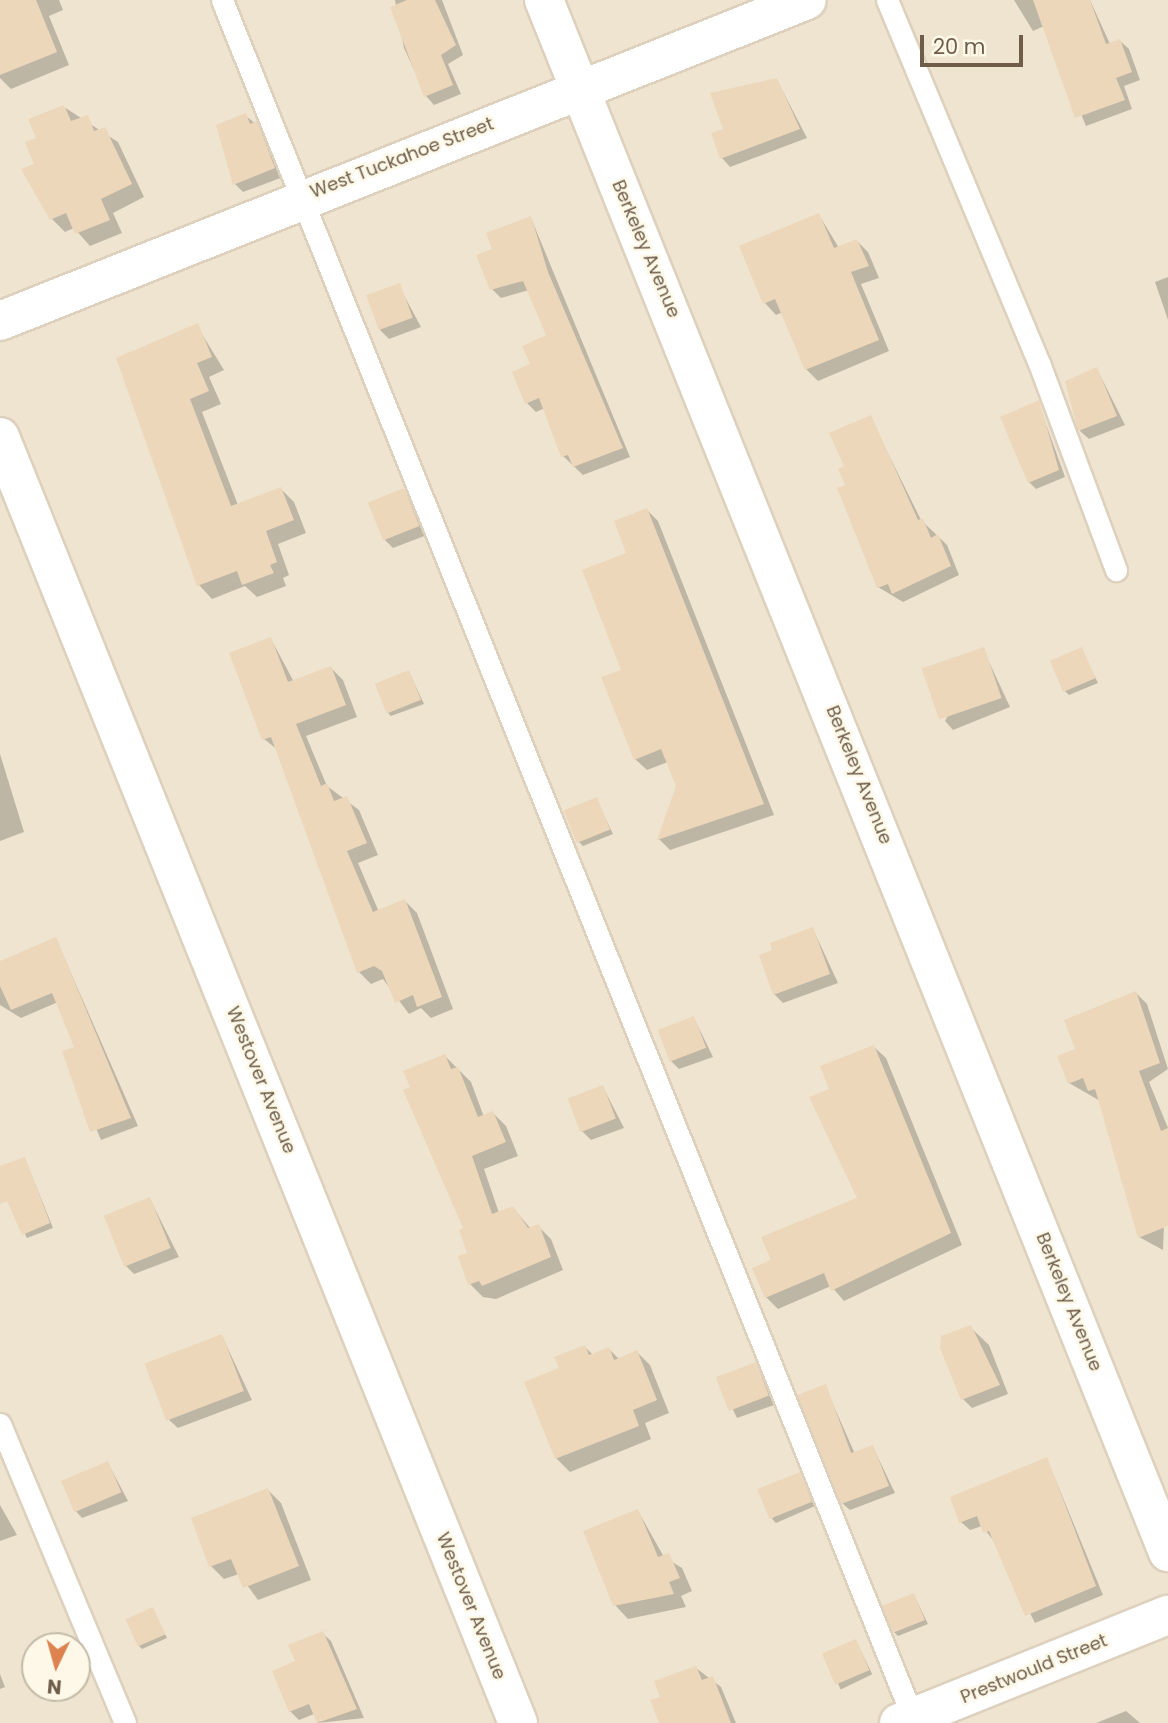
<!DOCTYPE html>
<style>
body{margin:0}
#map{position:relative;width:1168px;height:1723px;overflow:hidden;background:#faf4e1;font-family:Poppins,sans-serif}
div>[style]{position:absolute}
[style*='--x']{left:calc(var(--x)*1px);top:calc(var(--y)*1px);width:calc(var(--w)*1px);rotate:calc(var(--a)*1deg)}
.residential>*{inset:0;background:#eee4cf}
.shadow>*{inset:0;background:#0003;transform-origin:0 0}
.building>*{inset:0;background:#edd7bb;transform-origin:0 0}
.roads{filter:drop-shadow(2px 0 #ddd1be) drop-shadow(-2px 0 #ddd1be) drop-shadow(0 2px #ddd1be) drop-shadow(0 -2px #ddd1be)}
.service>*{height:21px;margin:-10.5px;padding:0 10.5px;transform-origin:10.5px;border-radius:10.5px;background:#fff}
.minor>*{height:38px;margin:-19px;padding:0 19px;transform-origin:19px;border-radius:19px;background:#fff}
span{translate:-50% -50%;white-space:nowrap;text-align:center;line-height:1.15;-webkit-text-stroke:5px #fdf8e7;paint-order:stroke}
.street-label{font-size:18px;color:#6f5d4a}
.north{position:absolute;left:21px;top:1632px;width:70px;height:70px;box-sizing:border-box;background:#fdf8e7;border:2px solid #c4baa8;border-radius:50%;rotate:185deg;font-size:19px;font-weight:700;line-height:28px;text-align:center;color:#6f5d4a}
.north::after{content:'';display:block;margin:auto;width:24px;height:32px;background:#dc834f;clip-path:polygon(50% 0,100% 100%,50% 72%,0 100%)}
.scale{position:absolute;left:920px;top:35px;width:103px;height:32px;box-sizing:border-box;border:4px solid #6f5d4a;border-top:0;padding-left:9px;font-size:21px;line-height:24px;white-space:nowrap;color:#6f5d4a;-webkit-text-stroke:5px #fdf8e7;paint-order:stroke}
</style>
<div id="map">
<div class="residential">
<i style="clip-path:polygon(evenodd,0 0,1168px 0,1168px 1723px,0 1723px,0 0,35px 1646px,77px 1646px,77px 1688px,35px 1688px,35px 1646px)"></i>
</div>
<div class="shadow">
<i style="clip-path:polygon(0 0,59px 0,63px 10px,49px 16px,69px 65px,11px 89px,0 78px)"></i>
<i style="clip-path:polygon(395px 0,442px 0,463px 55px,448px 64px,461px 94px,434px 105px,426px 96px,404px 48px)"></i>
<i style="clip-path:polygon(1014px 0,1090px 0,1110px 44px,1120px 41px,1129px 49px,1140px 80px,1124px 86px,1132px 109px,1086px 126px,1044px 26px,1033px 31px)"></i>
<i style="clip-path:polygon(777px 80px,807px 138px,730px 167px,722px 158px,725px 130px)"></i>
<i style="clip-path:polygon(64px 107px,118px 142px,144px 197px,113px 213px,122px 233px,90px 246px,74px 228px,65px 232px,52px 219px,36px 165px,38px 139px)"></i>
<i style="clip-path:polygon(245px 115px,265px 132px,283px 177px,243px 192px,235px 184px)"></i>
<i style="clip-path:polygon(819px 215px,839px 248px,857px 241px,868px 252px,879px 278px,861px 284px,889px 351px,818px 381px,806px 369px,783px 312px,776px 315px,765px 303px,742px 247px)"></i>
<i style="clip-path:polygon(531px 218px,630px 457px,583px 475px,563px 456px,545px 408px,536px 412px,527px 403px,533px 365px,548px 336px,529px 290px,501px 298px,492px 289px,495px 250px)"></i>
<i style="clip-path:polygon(1168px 277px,1168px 320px,1155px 282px)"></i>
<i style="clip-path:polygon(399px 286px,421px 327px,389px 339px,380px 330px)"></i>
<i style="clip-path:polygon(197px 326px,224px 370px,209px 377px,221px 404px,202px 412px,238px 505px,281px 489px,294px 502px,306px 533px,278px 544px,289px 575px,283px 578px,286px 586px,257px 597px,245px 586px,212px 599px,199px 585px,118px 359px)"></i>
<i style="clip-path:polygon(1097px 369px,1125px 425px,1089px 439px,1080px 431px,1067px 382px)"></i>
<i style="clip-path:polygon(1038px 402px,1065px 477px,1036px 489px,1029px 482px)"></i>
<i style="clip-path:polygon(870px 417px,921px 520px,947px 545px,959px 575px,903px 602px,878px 587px,847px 486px,846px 467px)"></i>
<i style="clip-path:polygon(404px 490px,427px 535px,393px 548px,384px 539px)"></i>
<i style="clip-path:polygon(647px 510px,658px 521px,774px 815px,670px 850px,659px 839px,678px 786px,668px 762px,647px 770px,635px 759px,628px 554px)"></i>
<i style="clip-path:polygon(271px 639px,294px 682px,331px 668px,343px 680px,357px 717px,306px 736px,327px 786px,359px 810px,378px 855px,358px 863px,379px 912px,405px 901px,417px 913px,453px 1009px,431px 1018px,421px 1008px,409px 1014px,383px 979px,371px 984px,359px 972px,278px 750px,264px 739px)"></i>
<i style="clip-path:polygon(983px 649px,1010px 707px,953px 730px,945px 721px)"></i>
<i style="clip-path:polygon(1081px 649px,1098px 683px,1069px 695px,1065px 691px)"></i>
<i style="clip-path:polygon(409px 672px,424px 704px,391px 716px,387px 712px)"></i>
<i style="clip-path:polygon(0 754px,24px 832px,0 841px)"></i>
<i style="clip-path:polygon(596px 799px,613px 834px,583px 846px,579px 842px)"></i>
<i style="clip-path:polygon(813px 929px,838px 983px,783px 1003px,774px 994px)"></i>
<i style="clip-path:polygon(56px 939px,138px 1126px,101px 1140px,64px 1052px,77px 1048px,58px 1002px,21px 1018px,0 1005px,0 963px)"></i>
<i style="clip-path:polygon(1136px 993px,1147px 1004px,1168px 1069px,1149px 1082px,1168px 1128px,1163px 1250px,1139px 1237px,1102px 1102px,1069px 1083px,1077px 1050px)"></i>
<i style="clip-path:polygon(694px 1018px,713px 1057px,679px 1069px,671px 1061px)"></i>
<i style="clip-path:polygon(874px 1047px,886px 1058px,962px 1245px,844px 1301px,831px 1286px,778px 1309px,766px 1297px,773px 1261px,859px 1199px,831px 1090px)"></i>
<i style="clip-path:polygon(445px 1056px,471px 1082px,484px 1117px,493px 1113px,506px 1126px,518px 1156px,484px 1169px,499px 1213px,513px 1208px,531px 1229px,538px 1226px,551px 1239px,563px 1270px,496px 1299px,483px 1297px,470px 1284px,466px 1229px,412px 1088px)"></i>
<i style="clip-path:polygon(603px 1087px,624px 1128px,591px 1140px,582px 1131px)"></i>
<i style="clip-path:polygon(25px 1159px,53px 1228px,27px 1238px,0 1184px,0 1168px)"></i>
<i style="clip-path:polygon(150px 1199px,179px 1257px,134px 1274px,125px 1265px)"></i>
<i style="clip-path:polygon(970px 1327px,989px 1345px,1008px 1394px,972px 1408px,963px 1399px)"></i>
<i style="clip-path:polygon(222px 1336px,252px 1400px,178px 1428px,169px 1420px)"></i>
<i style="clip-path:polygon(585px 1347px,593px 1355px,609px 1349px,619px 1359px,637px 1352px,650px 1365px,669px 1413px,645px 1423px,651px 1439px,570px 1472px,556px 1458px,561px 1369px)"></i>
<i style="clip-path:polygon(755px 1364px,777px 1404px,737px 1418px,717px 1377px)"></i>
<i style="clip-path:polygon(825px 1386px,855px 1454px,873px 1447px,895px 1493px,850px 1510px,842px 1503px)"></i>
<i style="clip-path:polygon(1047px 1459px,1103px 1595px,1035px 1623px,993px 1540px,982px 1526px,970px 1530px,961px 1522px)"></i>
<i style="clip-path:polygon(108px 1463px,128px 1501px,82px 1518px,74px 1509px)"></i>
<i style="clip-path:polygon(799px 1474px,815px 1506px,776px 1523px,772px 1519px)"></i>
<i style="clip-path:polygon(268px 1490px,281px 1503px,311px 1580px,258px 1600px,239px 1574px,224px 1579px,211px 1566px)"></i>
<i style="clip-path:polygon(0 1505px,17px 1535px,0 1541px)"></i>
<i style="clip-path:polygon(638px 1511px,664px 1557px,682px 1568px,692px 1591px,681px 1596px,686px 1607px,628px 1619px,615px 1605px)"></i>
<i style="clip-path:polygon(914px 1595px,928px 1624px,898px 1636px,894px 1632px)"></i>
<i style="clip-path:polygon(152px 1609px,167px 1638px,142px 1649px,138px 1645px)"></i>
<i style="clip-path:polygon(322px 1633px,331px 1641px,364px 1718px,318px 1723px,314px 1714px,299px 1720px,290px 1711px,297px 1662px)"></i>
<i style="left:856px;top:1641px;width:37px;height:35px;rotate:64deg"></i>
<i style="clip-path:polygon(696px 1668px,721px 1687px,736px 1723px,661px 1723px)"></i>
<i style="clip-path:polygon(0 1674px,5px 1687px,0 1689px)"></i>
<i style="clip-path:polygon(1126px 1711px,1140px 1723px,1096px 1723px)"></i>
</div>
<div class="building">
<i style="clip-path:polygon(0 0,36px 0,57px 52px,0 75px)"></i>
<i style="clip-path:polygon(407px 0,435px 0,456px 45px,441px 55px,453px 85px,424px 97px,390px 7px)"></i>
<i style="clip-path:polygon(1033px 0,1090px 0,1106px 44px,1120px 39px,1132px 72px,1116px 78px,1125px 100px,1075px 118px)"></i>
<i style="clip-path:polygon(777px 78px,800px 129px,720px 159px,711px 133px,723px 129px,710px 93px)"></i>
<i style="clip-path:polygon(64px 105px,71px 121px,88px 115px,94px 131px,105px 127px,132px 184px,101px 199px,110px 220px,75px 234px,66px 213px,50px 220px,21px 169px,34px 164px,25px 142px,36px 138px,28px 119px)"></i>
<i style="clip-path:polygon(246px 113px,250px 124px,257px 121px,275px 168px,233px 185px,216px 125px)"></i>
<i style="clip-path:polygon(819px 213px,834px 248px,857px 239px,869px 266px,851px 272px,879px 340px,805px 370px,775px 299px,763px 304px,739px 246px)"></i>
<i style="clip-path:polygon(531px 216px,548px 272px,623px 448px,573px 467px,568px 455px,561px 457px,539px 398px,525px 404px,512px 372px,530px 364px,522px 346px,546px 335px,523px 281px,490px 290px,476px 255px,492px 249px,486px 233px)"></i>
<i style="left:400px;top:283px;width:37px;height:36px;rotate:70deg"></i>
<i style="clip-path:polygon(198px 323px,212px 357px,197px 363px,209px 391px,190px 399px,231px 506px,281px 487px,294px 520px,266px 531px,277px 562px,270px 565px,274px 573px,242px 585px,237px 571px,197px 586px,116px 358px)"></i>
<i style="clip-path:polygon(1097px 367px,1117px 416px,1078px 431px,1065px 381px)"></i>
<i style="clip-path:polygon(1039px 400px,1059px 470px,1028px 483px,1000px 417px)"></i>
<i style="clip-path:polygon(871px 415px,918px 520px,923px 518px,931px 538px,938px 534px,951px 566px,892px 594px,888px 584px,877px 588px,837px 488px,845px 485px,838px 469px,844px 466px,829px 433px)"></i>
<i style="left:404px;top:488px;width:41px;height:39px;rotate:68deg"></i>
<i style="clip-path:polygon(647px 508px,764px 804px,657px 840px,676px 786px,661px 749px,634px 760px,601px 677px,621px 670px,582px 570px,626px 553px,614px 521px)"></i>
<i style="clip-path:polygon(271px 637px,288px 682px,331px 666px,346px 705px,296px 724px,321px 786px,327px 783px,334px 801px,347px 796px,367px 843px,347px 851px,373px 912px,405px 899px,442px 997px,417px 1007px,413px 995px,395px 1003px,382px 971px,374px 966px,357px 973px,271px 737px,262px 740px,229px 653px)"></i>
<i style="left:984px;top:647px;width:54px;height:66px;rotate:71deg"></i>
<i style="left:1082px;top:647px;width:34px;height:35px;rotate:67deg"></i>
<i style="left:409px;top:670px;width:32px;height:37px;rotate:68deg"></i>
<i style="left:597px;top:797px;width:35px;height:36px;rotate:68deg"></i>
<i style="clip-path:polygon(813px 927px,830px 974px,773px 995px,759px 955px,772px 950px,770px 943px)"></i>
<i style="clip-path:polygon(56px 937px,131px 1118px,90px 1132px,62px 1051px,74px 1047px,52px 993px,11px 1010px,0 986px,0 961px)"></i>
<i style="clip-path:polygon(1136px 991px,1160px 1063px,1139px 1071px,1161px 1131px,1168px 1128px,1168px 1226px,1138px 1238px,1095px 1089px,1088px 1091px,1083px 1078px,1068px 1084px,1057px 1056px,1075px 1049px,1064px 1020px)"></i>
<i style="left:694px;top:1016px;width:34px;height:39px;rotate:69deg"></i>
<i style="clip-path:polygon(874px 1045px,951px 1233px,831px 1291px,824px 1273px,765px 1298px,752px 1268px,771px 1260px,761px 1237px,857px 1198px,809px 1097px,829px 1089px,820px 1066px)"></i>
<i style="clip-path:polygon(445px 1054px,451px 1069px,458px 1067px,478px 1117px,493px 1111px,506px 1142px,472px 1156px,492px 1214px,513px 1206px,528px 1228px,539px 1224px,551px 1257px,482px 1286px,479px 1281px,468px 1285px,458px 1256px,467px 1253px,459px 1230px,463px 1228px,403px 1090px,410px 1087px,403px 1071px)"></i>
<i style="left:603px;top:1085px;width:36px;height:38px;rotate:69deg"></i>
<i style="clip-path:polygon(25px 1157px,50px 1223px,22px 1235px,7px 1201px,0 1204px,0 1166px)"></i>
<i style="left:150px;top:1197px;width:55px;height:50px;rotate:68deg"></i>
<i style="clip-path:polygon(971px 1325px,1000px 1385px,961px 1400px,940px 1348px,941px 1336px)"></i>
<i style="left:222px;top:1334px;width:61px;height:83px;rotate:69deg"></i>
<i style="clip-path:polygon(585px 1345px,589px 1355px,609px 1347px,614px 1360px,637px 1350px,657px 1400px,633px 1410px,639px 1426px,555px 1459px,524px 1382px,559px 1368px,554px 1357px)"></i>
<i style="left:756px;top:1362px;width:36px;height:43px;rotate:69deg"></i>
<i style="clip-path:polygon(826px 1384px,851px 1453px,873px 1445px,889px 1486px,841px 1504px,797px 1395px)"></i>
<i style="clip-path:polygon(1047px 1457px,1096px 1586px,1025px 1616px,989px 1531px,983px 1533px,977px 1516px,959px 1523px,950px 1497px)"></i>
<i style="left:108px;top:1461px;width:34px;height:51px;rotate:67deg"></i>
<i style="left:800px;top:1472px;width:32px;height:46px;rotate:68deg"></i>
<i style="clip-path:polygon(268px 1488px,299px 1566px,243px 1588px,231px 1559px,209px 1567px,191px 1518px)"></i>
<i style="clip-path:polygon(638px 1509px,658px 1557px,669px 1553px,680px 1578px,669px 1582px,674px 1594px,613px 1606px,583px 1531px)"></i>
<i style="left:914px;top:1593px;width:29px;height:35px;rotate:68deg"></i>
<i style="left:153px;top:1607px;width:30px;height:30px;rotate:66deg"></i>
<i style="clip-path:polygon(323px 1631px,357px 1709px,317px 1723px,309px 1704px,289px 1712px,272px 1671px,295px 1661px,288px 1645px)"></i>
<i style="left:856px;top:1639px;width:34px;height:37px;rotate:67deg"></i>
<i style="clip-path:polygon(696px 1666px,702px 1680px,713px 1676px,731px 1723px,659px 1723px,650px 1700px,660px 1697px,654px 1681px)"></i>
</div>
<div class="roads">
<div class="service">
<i style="--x:222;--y:0;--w:1857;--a:68.09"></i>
<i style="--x:887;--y:0;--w:394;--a:67.3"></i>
<i style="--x:1039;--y:363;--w:221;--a:69.6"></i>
<i style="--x:0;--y:1424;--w:324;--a:67.3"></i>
</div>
<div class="minor">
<i style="--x:544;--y:0;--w:1673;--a:68.1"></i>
<i style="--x:0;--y:321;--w:868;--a:-21.69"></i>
<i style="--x:0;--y:437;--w:1386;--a:68.06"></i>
<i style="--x:899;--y:1723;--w:290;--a:-21.9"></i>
</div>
</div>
<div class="street-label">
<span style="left:402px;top:158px;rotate:-21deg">West Tuckahoe Street</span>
<span style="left:646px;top:249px;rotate:67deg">Berkeley Avenue</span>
<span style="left:859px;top:775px;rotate:68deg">Berkeley Avenue</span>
<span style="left:261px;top:1080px;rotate:68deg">Westover Avenue</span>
<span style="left:1069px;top:1302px;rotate:68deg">Berkeley Avenue</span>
<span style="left:471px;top:1606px;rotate:68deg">Westover Avenue</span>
<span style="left:1034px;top:1669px;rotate:-22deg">Prestwould Street</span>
</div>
<div class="north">N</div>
<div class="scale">20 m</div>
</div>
